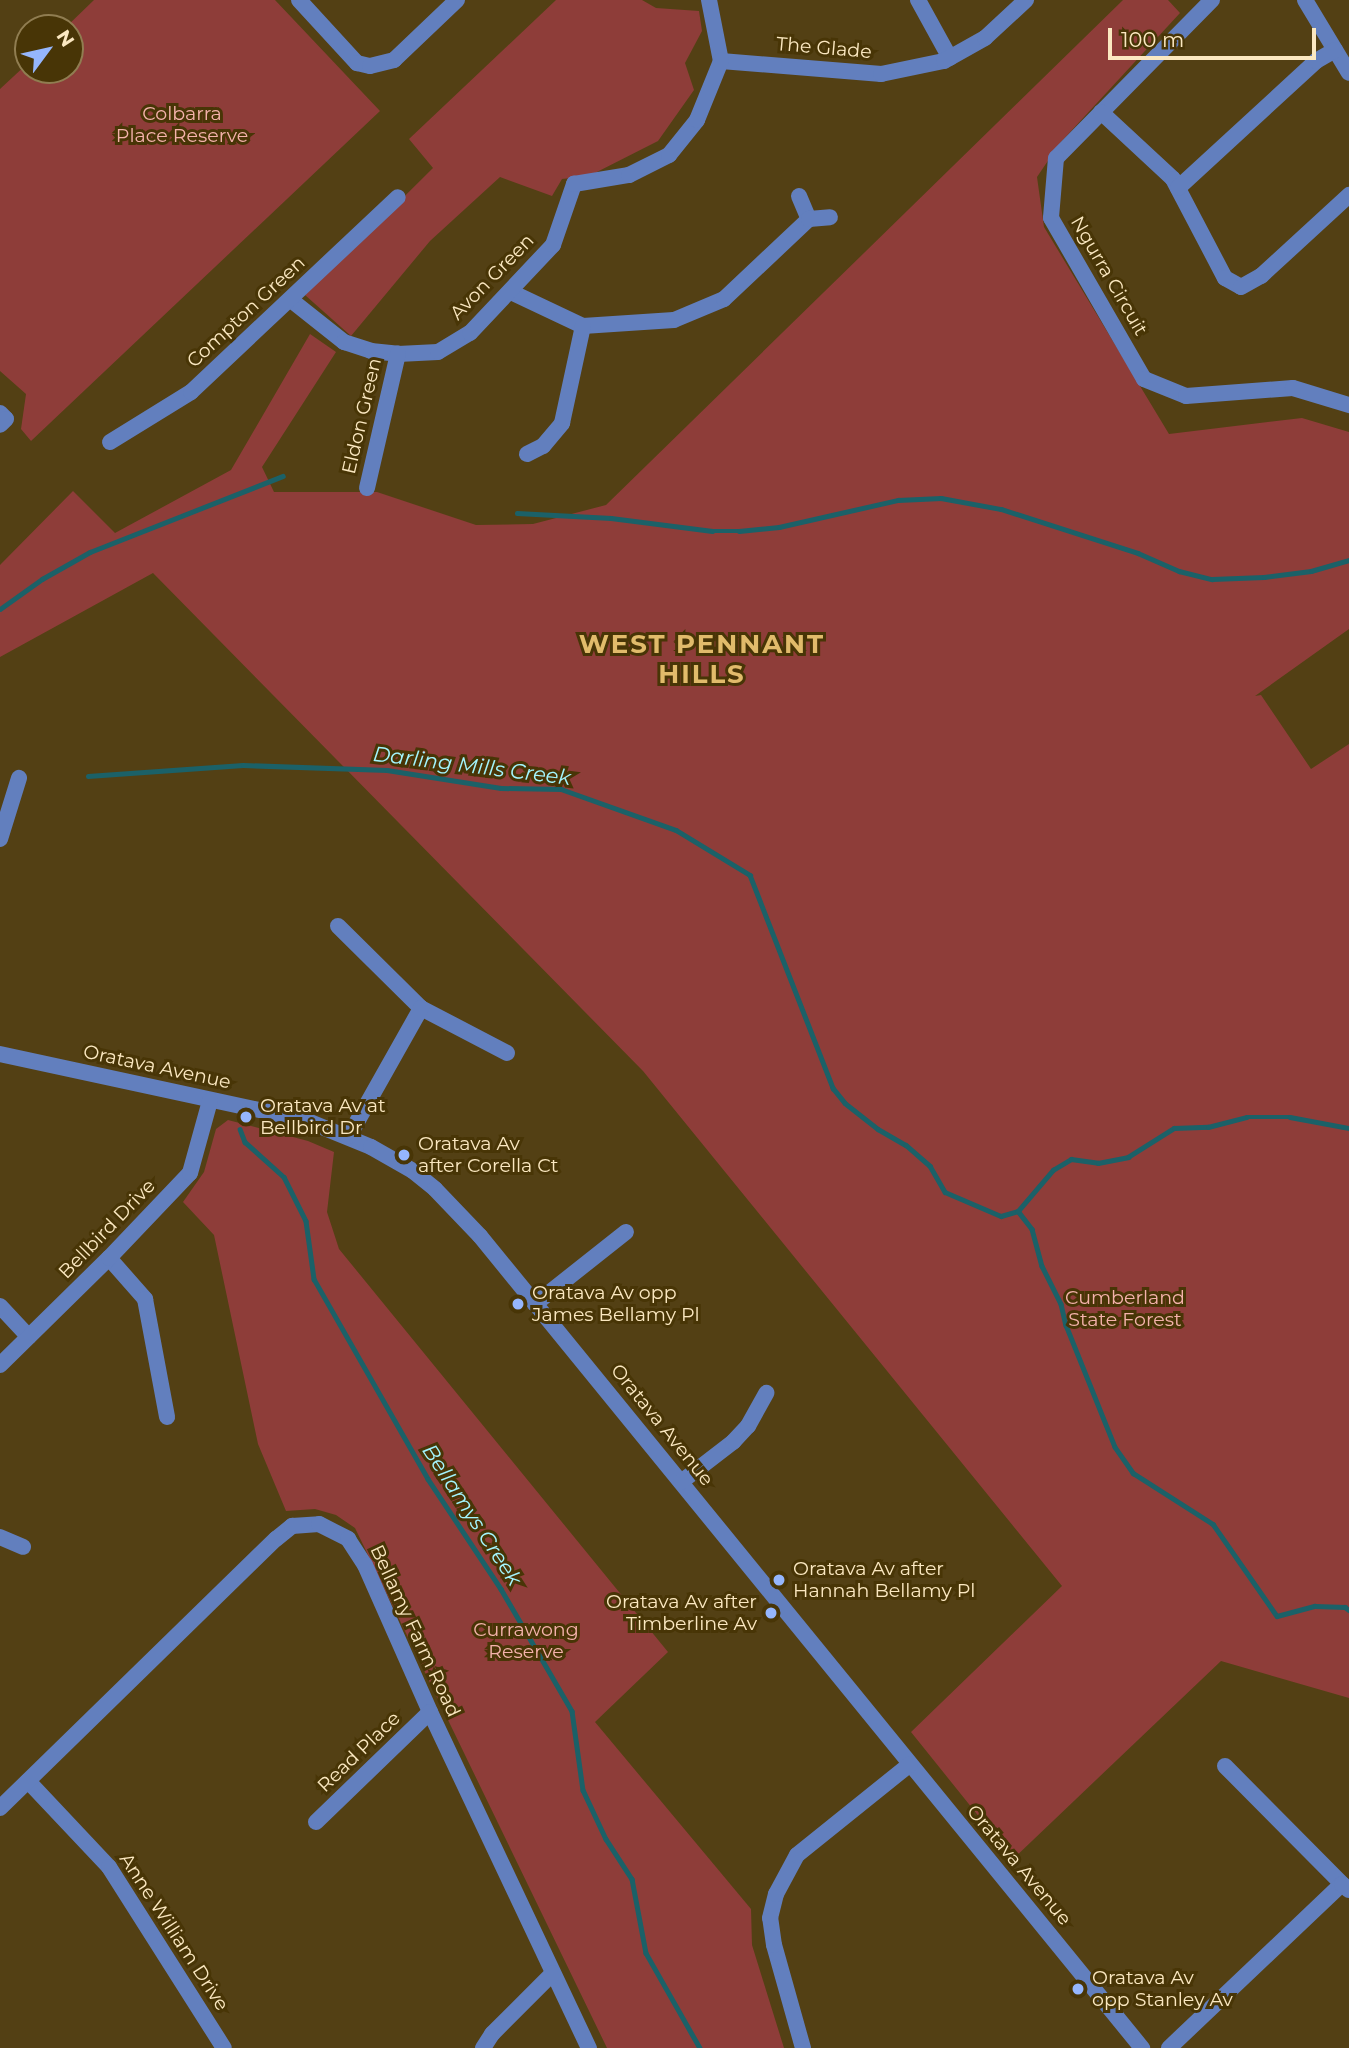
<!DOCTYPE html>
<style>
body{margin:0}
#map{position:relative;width:1349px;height:2048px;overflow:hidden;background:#534014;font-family:Montserrat,sans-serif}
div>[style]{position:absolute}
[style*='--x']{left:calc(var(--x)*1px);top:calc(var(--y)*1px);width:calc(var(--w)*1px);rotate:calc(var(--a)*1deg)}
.green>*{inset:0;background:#8e3d39}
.stream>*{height:4.5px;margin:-2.25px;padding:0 2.25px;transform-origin:2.25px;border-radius:2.25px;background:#1b6168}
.minor>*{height:16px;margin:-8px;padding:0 8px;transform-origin:8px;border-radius:8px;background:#627fbe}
.dots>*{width:19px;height:19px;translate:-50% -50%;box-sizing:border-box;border:4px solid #483506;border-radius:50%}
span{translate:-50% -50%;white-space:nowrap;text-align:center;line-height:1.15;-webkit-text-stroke:6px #483506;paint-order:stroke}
.street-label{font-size:19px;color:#fbe8c1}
.park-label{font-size:19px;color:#f5b2ac}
.poi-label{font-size:19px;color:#fbe8c1}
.left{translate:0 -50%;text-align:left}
.right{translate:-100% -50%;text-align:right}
.water-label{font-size:21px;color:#a4f5fe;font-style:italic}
.district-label{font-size:26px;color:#e1bb6b;font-weight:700;letter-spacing:2px}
.north{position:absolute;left:14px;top:14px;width:70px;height:70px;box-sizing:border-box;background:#483506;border:2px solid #907d51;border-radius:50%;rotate:57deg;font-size:19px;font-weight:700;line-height:28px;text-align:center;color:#fbe8c1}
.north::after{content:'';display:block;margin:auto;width:24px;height:32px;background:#95b6fd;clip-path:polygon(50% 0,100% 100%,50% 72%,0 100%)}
.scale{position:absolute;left:1108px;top:28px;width:208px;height:32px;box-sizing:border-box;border:4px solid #fbe8c1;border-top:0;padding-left:9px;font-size:21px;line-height:24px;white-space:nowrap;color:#fbe8c1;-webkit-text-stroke:5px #483506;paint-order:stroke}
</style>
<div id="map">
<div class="green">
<i style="clip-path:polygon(94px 0,275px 0,380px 111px,31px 441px,21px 429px,26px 394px,0 371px,0 89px,28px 63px,28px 70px,70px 70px,70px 28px,65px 28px)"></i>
<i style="clip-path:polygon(556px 0,642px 0,656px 8px,699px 11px,702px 31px,685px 63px,694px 90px,658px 141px,589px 176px,562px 179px,552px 196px,500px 177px,430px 241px,351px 336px,305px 295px,433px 168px,409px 139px)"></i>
<i style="clip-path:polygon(1123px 0,1168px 0,1180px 13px,1060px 143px,1037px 177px,1044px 227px,1169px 434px,1302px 418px,1349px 432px,1349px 629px,1255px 696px,1261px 695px,1311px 769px,1349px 744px,1349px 1698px,1221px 1661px,1013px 1859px,911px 1732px,1062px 1586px,643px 1071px,153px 573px,0 657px,0 565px,73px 491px,115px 533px,231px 470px,310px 334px,336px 352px,262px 467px,274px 492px,377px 492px,476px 525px,533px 524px,606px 505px)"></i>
<i style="clip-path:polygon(228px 1120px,308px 1141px,334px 1152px,327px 1212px,339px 1249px,668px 1652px,595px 1722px,751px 1909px,752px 1945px,784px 2048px,607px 2048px,355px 1528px,336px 1515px,315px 1509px,286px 1511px,258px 1444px,214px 1235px,183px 1202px,204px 1172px,216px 1129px)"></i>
</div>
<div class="stream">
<i style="--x:517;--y:513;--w:94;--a:3"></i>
<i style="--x:611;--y:518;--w:102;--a:7.3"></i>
<i style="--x:712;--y:531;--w:27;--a:0"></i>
<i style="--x:739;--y:531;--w:40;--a:-5.7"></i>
<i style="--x:779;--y:527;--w:122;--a:-12.8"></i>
<i style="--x:898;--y:500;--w:43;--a:-2.7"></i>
<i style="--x:941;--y:498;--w:61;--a:10.4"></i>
<i style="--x:1001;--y:509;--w:144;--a:17.8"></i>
<i style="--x:1138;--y:553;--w:45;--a:23.7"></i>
<i style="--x:1179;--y:571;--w:34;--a:14"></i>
<i style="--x:1212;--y:579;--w:52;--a:-2.2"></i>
<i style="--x:1264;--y:577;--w:47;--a:-7.3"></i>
<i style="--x:1311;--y:571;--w:40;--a:-16"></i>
<i style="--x:0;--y:609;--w:52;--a:-35.5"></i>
<i style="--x:42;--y:579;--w:55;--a:-29.4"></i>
<i style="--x:90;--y:552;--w:207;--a:-21.5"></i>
<i style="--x:88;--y:776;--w:155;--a:-4.1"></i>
<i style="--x:243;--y:765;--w:144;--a:2"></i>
<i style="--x:387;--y:770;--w:115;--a:9"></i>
<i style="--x:501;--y:788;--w:60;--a:1"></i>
<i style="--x:561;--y:789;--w:122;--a:19.6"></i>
<i style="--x:676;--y:830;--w:87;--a:31.3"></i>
<i style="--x:750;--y:875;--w:229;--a:68.7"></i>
<i style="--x:833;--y:1088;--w:19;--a:51"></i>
<i style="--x:845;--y:1103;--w:42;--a:38.2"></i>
<i style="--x:878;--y:1129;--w:32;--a:30"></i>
<i style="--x:906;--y:1145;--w:32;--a:41"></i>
<i style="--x:930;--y:1166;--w:30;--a:60"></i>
<i style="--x:945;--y:1192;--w:61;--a:23.2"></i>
<i style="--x:1001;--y:1216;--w:18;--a:-16"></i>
<i style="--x:240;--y:1129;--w:14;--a:69"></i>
<i style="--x:245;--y:1142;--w:52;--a:41.9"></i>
<i style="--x:284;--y:1177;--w:49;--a:63.4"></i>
<i style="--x:306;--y:1221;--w:59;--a:82.1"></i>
<i style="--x:314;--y:1279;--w:230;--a:60.3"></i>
<i style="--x:428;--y:1479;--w:132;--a:56.4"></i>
<i style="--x:501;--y:1589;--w:141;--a:59.8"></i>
<i style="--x:572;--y:1711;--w:80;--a:82.1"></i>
<i style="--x:583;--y:1790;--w:54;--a:64.9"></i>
<i style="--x:606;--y:1839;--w:48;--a:57"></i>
<i style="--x:632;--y:1879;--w:75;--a:79.3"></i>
<i style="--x:646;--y:1953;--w:109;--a:60.4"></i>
<i style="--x:1018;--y:1211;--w:23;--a:52"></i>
<i style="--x:1032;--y:1229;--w:38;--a:75"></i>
<i style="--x:1042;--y:1266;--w:42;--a:63.4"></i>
<i style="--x:1061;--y:1304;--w:22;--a:77"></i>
<i style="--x:1066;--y:1325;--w:131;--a:68.1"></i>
<i style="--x:1115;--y:1447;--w:32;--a:55"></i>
<i style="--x:1133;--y:1473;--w:95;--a:32.5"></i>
<i style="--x:1213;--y:1524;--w:112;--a:55.2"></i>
<i style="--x:1277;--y:1616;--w:39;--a:-15"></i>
<i style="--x:1315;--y:1606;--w:30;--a:2"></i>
<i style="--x:1345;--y:1607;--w:5;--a:37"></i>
<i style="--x:1018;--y:1211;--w:54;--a:-49.5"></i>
<i style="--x:1053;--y:1170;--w:21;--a:-31"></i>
<i style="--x:1071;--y:1159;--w:27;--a:8"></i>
<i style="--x:1098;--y:1163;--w:31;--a:-11"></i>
<i style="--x:1128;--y:1157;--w:54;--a:-32.2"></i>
<i style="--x:1174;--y:1128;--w:34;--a:-2"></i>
<i style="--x:1208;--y:1127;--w:40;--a:-14.4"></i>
<i style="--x:1247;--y:1117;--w:43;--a:0"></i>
<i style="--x:1290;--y:1117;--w:60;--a:10.6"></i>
</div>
<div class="minor">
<i style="--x:299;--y:0;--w:86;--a:47.4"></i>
<i style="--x:357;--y:63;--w:13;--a:13"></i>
<i style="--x:370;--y:66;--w:25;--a:-14"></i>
<i style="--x:394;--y:60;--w:87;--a:-43.6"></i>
<i style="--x:709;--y:0;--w:62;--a:78.9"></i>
<i style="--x:918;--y:0;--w:66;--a:61.1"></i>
<i style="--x:1212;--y:0;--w:222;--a:134.6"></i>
<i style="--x:1056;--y:158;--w:60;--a:94.8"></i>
<i style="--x:1051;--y:218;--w:186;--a:60"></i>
<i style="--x:1144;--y:379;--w:45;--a:22"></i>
<i style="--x:1186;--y:396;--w:107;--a:-4.3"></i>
<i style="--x:1293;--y:388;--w:59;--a:16.9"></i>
<i style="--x:1305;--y:0;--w:85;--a:58.9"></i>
<i style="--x:721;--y:61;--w:161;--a:4.6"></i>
<i style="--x:881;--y:74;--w:64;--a:-11.7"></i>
<i style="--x:944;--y:61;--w:47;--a:-29.3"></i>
<i style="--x:985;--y:38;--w:56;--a:-42.8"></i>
<i style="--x:1101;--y:112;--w:98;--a:42.9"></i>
<i style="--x:1173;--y:179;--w:112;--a:62.3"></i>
<i style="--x:1225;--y:278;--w:18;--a:29"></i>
<i style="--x:1241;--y:287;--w:23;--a:-29"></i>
<i style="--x:1261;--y:276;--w:120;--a:-42.6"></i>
<i style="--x:1178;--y:188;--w:188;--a:-42.6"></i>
<i style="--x:1316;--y:61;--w:22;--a:-30"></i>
<i style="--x:799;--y:196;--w:25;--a:67"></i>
<i style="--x:511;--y:292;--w:80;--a:25.3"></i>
<i style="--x:583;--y:326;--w:91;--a:-3.8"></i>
<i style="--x:674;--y:320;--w:54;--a:-22.8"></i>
<i style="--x:724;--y:299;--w:117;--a:-43.3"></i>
<i style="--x:809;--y:219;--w:21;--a:-5"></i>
<i style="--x:291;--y:300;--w:68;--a:38.4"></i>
<i style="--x:344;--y:342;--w:28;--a:18"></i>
<i style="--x:371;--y:351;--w:27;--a:6"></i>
<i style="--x:398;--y:354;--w:40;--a:-2.9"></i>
<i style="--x:438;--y:352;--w:37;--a:-31"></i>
<i style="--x:470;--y:333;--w:121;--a:-46.7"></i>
<i style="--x:553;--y:245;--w:65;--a:-71"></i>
<i style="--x:574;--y:184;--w:56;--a:-9.3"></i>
<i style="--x:629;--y:175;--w:45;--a:-26.6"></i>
<i style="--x:669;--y:155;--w:45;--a:-51.3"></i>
<i style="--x:697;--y:120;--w:64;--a:-67.9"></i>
<i style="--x:0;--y:413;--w:8;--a:45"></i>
<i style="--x:6;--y:419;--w:8;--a:135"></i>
<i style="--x:110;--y:442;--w:95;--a:-31.7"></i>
<i style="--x:191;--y:392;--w:284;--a:-43.3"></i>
<i style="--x:527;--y:454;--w:18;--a:-27"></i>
<i style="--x:543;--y:446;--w:30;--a:-50"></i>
<i style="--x:562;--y:423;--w:99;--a:-77.8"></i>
<i style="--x:367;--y:488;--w:138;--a:-77"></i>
<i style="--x:0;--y:839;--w:64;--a:-72.7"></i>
<i style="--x:338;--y:926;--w:117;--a:44.7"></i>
<i style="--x:421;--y:1008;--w:97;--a:27.6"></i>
<i style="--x:0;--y:1054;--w:312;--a:12.2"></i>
<i style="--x:305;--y:1120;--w:71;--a:22.2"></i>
<i style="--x:371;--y:1147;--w:48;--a:29.7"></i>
<i style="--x:413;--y:1171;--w:28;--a:39"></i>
<i style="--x:435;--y:1189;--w:65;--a:46.2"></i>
<i style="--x:480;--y:1236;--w:1048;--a:50.81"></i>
<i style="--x:349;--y:1136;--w:147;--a:-60.6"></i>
<i style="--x:109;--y:1258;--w:55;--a:48.7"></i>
<i style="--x:145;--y:1299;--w:120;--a:79.4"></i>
<i style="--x:535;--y:1304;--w:116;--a:-38.4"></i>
<i style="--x:0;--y:1306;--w:42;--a:46.9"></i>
<i style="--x:0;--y:1365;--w:153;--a:-44.5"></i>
<i style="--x:109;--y:1258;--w:117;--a:-46.4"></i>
<i style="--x:190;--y:1173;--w:75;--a:-74.5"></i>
<i style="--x:681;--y:1482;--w:66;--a:-37.6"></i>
<i style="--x:733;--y:1442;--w:22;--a:-47"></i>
<i style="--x:748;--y:1426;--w:38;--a:-61"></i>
<i style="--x:0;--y:1537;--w:25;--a:23"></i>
<i style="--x:1225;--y:1766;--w:166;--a:45.2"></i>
<i style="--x:28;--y:1781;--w:118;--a:46.7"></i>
<i style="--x:109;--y:1867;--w:214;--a:57.6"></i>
<i style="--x:0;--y:1808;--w:385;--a:-44.3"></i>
<i style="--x:276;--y:1539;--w:21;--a:-39"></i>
<i style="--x:292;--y:1526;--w:27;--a:-4"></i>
<i style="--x:319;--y:1524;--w:33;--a:27"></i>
<i style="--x:348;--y:1539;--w:31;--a:57"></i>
<i style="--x:365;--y:1565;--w:161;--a:66.1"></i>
<i style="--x:430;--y:1712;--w:372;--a:64.7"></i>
<i style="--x:316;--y:1822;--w:158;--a:-44"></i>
<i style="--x:483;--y:2048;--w:17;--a:-57"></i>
<i style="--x:492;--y:2034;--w:86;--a:-45"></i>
<i style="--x:803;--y:2048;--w:107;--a:-105.7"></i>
<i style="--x:774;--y:1945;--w:27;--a:-98"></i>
<i style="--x:770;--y:1918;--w:25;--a:-76"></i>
<i style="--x:776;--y:1894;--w:44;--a:-61.7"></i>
<i style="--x:797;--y:1855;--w:145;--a:-38.8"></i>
<i style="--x:1169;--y:2048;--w:238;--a:-43.5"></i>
<i style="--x:1342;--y:1884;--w:9;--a:41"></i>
</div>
<div class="dots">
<i style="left:246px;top:1117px;background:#95b6fd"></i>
<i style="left:404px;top:1155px;background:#95b6fd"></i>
<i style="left:518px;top:1304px;background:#95b6fd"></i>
<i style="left:779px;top:1580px;background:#95b6fd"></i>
<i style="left:771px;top:1613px;background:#95b6fd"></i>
<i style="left:1078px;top:1989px;background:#95b6fd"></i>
</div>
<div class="street-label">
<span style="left:824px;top:48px;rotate:5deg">The Glade</span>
<span style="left:1109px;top:276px;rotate:60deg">Ngurra Circuit</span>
<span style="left:492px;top:277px;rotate:-46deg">Avon Green</span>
<span style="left:246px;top:312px;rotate:-43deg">Compton Green</span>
<span style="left:362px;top:416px;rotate:-77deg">Eldon Green</span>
<span style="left:157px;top:1067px;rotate:12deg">Oratava Avenue</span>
<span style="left:107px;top:1229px;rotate:-46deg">Bellbird Drive</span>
<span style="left:662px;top:1425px;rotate:51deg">Oratava Avenue</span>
<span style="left:415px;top:1631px;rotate:65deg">Bellamy Farm Road</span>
<span style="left:359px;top:1752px;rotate:-44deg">Read Place</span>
<span style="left:1019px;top:1865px;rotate:50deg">Oratava Avenue</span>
<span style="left:174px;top:1932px;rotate:57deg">Anne William Drive</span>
</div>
<div class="park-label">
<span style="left:182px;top:125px">Colbarra<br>Place Reserve</span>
<span style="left:1125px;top:1309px">Cumberland<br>State Forest</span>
<span style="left:526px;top:1641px">Currawong<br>Reserve</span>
</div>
<div class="poi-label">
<span class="left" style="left:260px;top:1117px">Oratava Av at<br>Bellbird Dr</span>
<span class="left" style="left:418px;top:1155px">Oratava Av<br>after Corella Ct</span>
<span class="left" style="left:532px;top:1304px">Oratava Av opp<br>James Bellamy Pl</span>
<span class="left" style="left:793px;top:1580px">Oratava Av after<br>Hannah Bellamy Pl</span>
<span class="right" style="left:757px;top:1613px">Oratava Av after<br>Timberline Av</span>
<span class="left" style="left:1092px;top:1989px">Oratava Av<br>opp Stanley Av</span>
</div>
<div class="water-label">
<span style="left:472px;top:766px;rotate:7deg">Darling Mills Creek</span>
<span style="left:472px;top:1515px;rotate:57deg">Bellamys Creek</span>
</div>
<div class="district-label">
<span style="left:702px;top:660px">WEST PENNANT<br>HILLS</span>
</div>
<div class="north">N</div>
<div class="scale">100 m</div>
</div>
